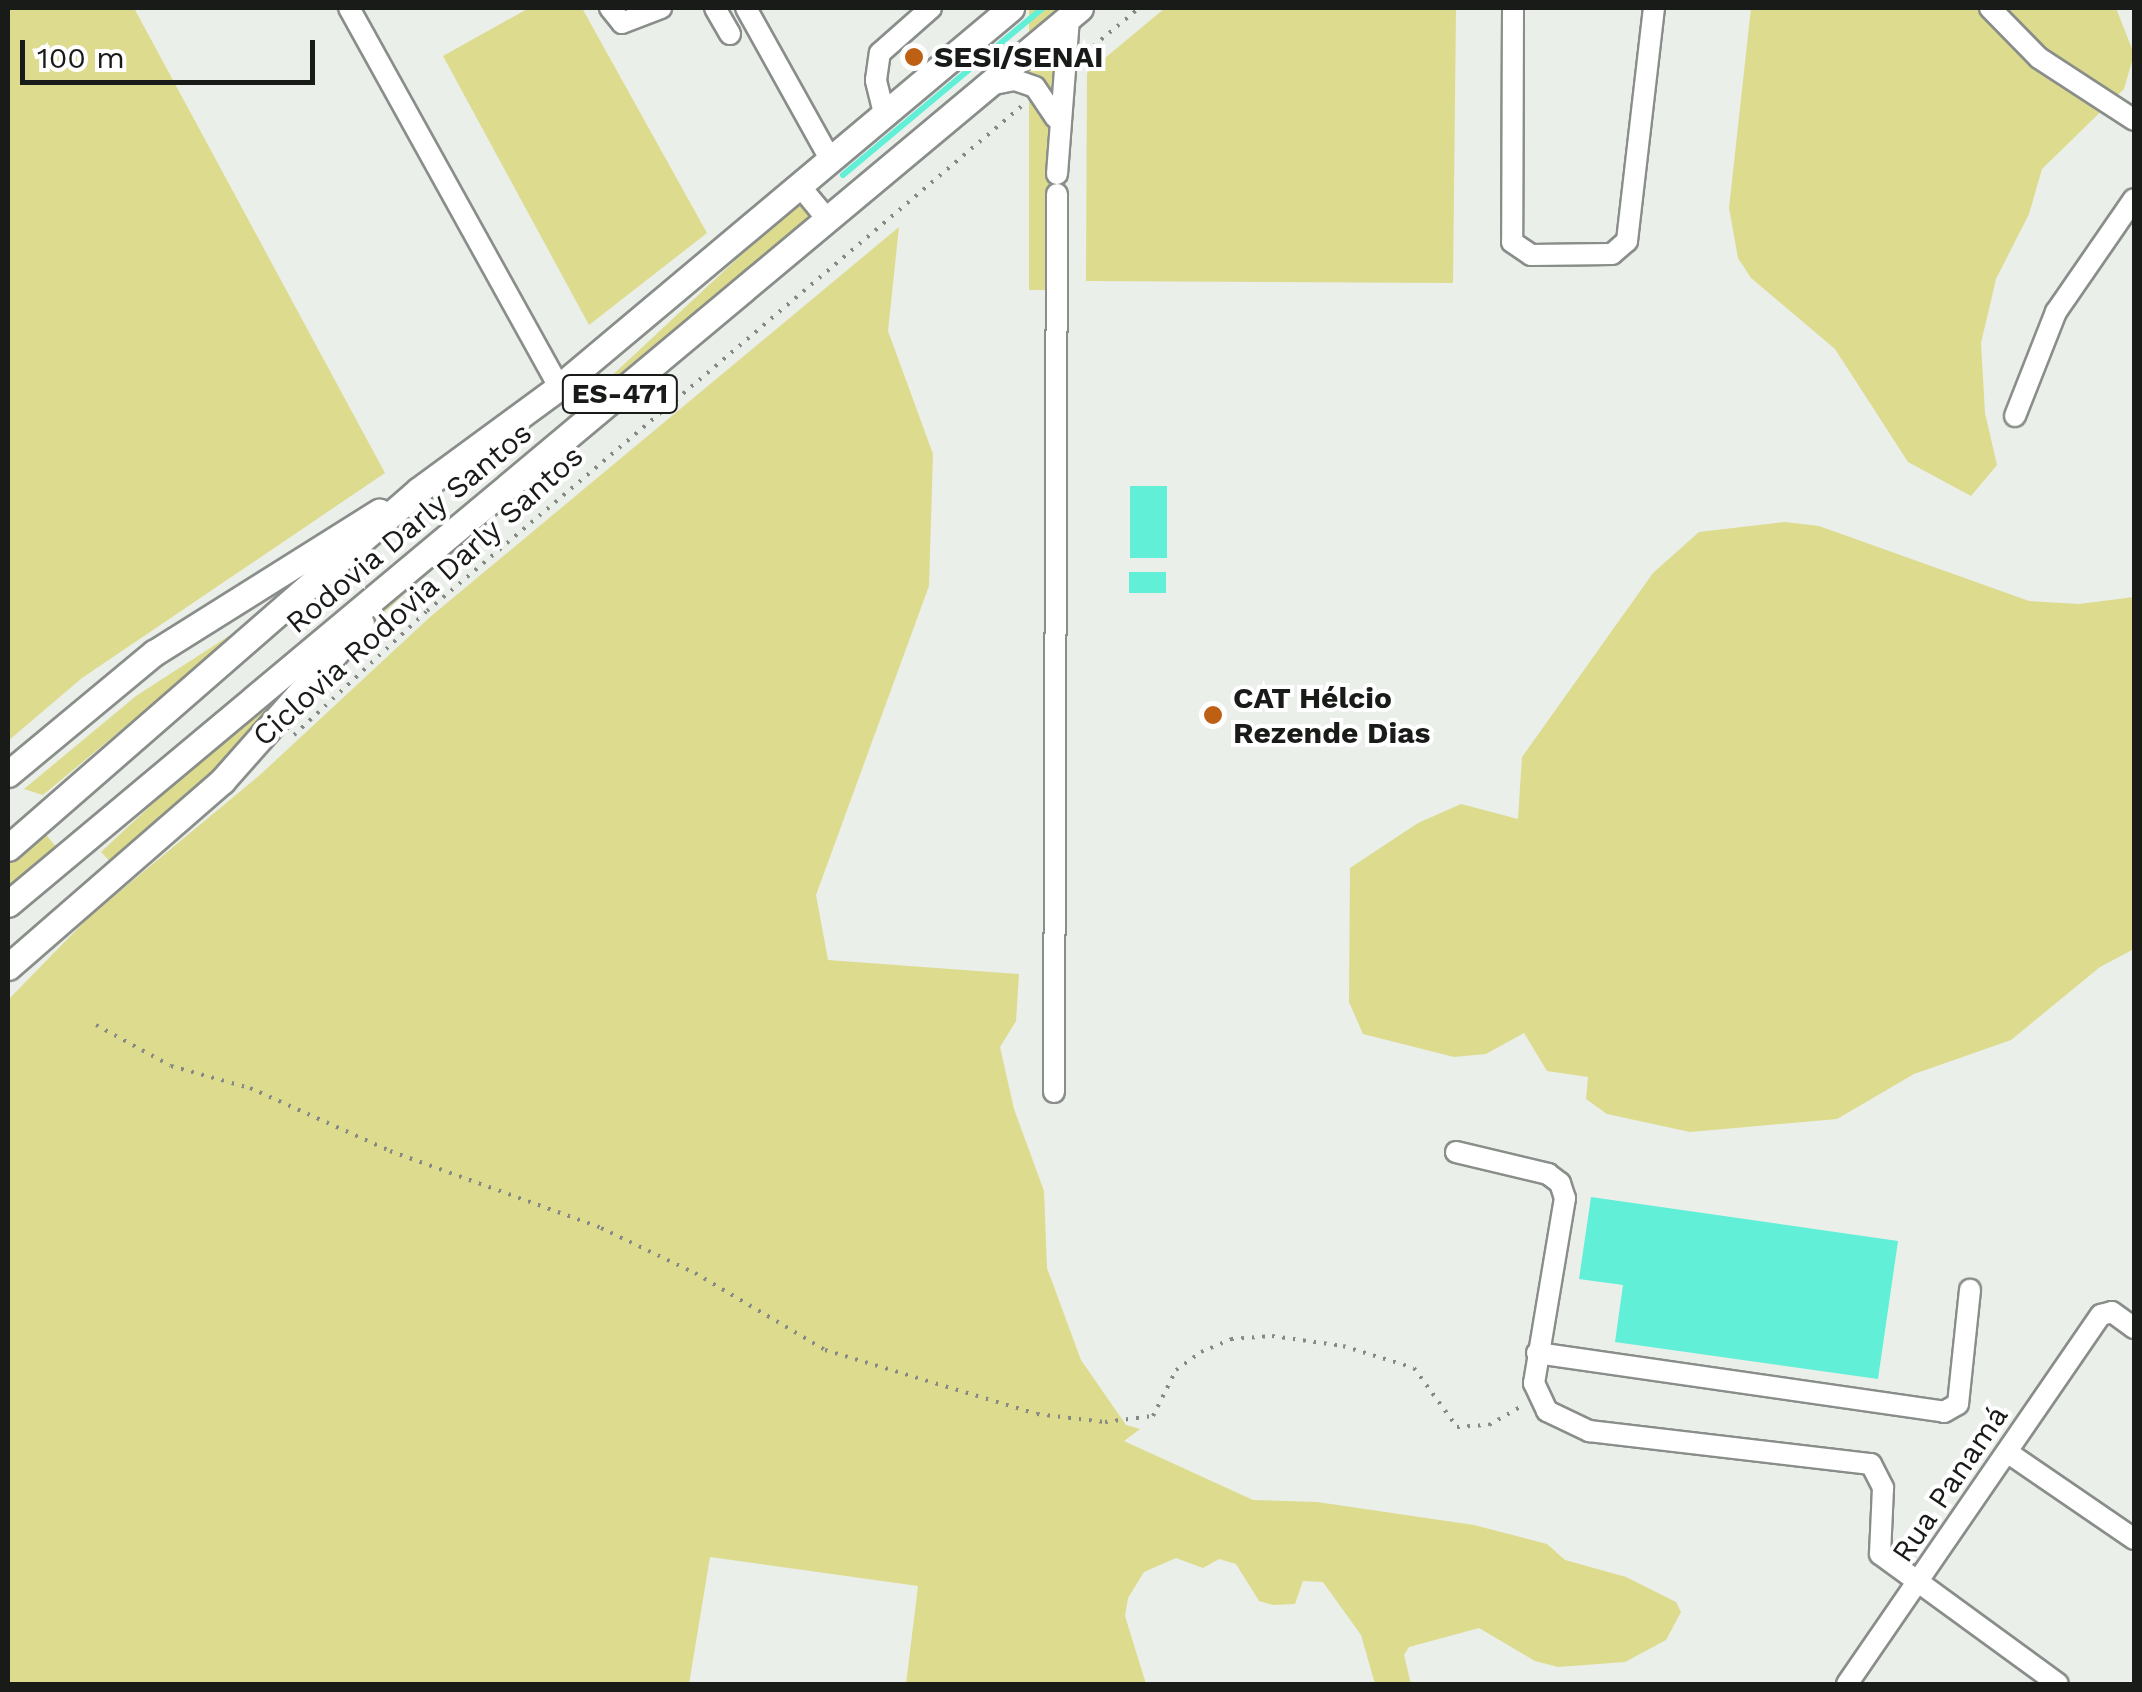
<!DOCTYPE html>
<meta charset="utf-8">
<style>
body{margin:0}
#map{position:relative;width:2142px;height:1692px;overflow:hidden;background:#eaefea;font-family:"Work Sans",sans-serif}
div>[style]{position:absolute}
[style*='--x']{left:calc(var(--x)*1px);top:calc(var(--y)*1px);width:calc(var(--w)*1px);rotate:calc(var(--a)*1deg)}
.green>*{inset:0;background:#dddb8e;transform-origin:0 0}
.water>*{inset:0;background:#61f0d7;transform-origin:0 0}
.stream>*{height:6px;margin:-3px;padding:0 3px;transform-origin:3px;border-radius:3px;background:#61f0d7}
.path>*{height:4px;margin-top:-2px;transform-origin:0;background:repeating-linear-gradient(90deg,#858885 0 2.5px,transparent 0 10.5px)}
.roads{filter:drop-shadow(2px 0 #8a8e8a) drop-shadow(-2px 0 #8a8e8a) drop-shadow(0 2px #8a8e8a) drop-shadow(0 -2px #8a8e8a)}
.minor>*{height:20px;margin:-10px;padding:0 10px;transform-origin:10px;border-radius:10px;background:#fff}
.major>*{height:25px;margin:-12.5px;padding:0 12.5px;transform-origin:12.5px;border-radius:12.5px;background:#fff}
.dots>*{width:28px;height:28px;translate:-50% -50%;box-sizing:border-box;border:5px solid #fff;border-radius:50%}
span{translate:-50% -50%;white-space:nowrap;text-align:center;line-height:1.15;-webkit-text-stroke:8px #fff;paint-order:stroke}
.shield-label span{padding:2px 8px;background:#fff;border:2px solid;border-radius:8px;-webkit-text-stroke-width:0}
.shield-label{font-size:28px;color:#191b19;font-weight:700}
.poi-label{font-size:30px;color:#191b19;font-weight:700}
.left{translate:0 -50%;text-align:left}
.street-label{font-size:30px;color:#191b19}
.frame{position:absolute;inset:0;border:10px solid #191b19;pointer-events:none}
.scale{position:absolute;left:20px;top:40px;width:295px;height:45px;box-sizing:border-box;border:5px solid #191b19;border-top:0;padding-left:12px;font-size:30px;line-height:35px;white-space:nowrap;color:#191b19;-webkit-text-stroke:8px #fff;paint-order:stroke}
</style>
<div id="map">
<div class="green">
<i style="clip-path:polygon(8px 8px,134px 8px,385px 473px,82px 678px,8px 741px)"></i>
<i style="clip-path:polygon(529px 8px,582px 8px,707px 233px,589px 325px,443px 56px)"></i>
<i style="left:1029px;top:8px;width:27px;height:282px"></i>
<i style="clip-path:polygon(1165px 8px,1456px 8px,1453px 283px,1086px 281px,1087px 73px)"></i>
<i style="clip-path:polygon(1751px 8px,2116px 8px,2134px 54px,2124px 89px,2042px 169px,2029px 214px,1996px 279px,1981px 343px,1985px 413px,1997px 465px,1971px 496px,1908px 462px,1835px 349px,1751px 278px,1738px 258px,1729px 208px)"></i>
<i style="left:798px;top:202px;width:18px;height:953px;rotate:47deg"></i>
<i style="clip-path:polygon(899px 227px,888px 331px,933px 454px,929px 586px,816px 895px,828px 960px,1019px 974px,1016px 1021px,1000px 1047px,1014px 1109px,1044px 1191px,1047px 1268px,1081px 1360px,1126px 1425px,1140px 1429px,1124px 1441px,1253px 1500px,1317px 1502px,1474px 1525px,1547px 1544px,1565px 1560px,1626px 1577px,1676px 1602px,1681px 1612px,1666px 1640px,1625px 1662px,1558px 1667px,1535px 1661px,1479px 1628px,1409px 1647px,1404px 1655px,1411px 1684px,1375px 1684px,1361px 1635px,1323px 1582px,1303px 1581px,1295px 1604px,1273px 1605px,1259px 1601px,1236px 1564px,1219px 1559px,1203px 1568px,1176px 1558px,1144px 1572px,1128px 1598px,1125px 1616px,1146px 1684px,906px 1684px,918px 1586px,710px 1557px,689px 1684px,8px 1684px,8px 1000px,90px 916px,261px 774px,430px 617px)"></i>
<i style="clip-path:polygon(1785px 522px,1819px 526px,2029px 601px,2079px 604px,2134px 597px,2134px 949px,2100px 967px,2011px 1040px,1914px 1074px,1837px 1119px,1690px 1132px,1607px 1114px,1586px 1099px,1588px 1077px,1547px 1071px,1524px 1033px,1486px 1054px,1454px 1057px,1363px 1034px,1349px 1002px,1350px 868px,1418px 823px,1461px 804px,1518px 819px,1522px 757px,1653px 573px,1699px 532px)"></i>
<i style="clip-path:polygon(255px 619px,43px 795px,24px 789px,136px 696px)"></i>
<i style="clip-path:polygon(44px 832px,57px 848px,8px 889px,8px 863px)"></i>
</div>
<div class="water">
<i style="left:1130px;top:486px;width:37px;height:72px"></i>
<i style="left:1129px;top:572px;width:37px;height:21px"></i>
<i style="clip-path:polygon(1591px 1197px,1898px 1241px,1878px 1379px,1615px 1342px,1623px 1285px,1579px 1279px)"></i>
</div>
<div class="stream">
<i style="--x:843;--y:175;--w:261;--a:-39.9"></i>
</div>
<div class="path">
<i style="--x:1085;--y:53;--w:70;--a:-39.8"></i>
<i style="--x:294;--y:735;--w:182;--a:-43"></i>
<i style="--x:427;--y:611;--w:783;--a:-40.34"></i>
<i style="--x:96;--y:1025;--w:85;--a:28.7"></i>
<i style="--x:171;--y:1066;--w:82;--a:15.6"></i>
<i style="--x:250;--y:1088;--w:154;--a:24.2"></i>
<i style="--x:390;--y:1151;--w:225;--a:20"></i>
<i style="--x:601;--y:1228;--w:104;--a:25.6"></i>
<i style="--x:695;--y:1273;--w:151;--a:30.6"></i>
<i style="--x:825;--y:1350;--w:221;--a:16.8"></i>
<i style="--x:1037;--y:1414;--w:68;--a:6.7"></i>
<i style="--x:1105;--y:1422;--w:48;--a:-7.1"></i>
<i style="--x:1153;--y:1416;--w:51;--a:-63.4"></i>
<i style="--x:1176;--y:1370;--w:31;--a:-36"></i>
<i style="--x:1201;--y:1352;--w:33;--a:-23"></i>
<i style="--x:1231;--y:1339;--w:41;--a:-4.2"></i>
<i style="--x:1272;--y:1336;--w:72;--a:8"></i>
<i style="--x:1343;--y:1346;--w:74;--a:17.2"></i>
<i style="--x:1414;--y:1368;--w:73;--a:53.9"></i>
<i style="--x:1457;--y:1427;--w:32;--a:-4"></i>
<i style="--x:1489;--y:1425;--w:39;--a:-30"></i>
</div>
<div class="roads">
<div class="minor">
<i style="--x:349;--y:8;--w:433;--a:61"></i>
<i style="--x:610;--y:8;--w:19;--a:51"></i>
<i style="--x:622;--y:23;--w:42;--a:-21"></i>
<i style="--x:715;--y:8;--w:30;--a:60"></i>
<i style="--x:746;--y:8;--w:173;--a:60.9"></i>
<i style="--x:1513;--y:8;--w:234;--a:90.2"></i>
<i style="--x:1512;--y:242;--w:23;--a:34"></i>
<i style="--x:1531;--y:255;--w:81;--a:-0.7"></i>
<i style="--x:1612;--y:254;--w:20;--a:-41"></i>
<i style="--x:1627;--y:241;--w:235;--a:-83.4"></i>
<i style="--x:1990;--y:8;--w:70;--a:45.6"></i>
<i style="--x:2039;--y:58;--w:113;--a:33.1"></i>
<i style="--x:989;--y:85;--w:26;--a:-11"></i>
<i style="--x:1015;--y:80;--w:21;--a:19"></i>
<i style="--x:1035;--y:87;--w:37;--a:56"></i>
<i style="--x:884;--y:113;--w:34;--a:-104"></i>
<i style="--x:876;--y:80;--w:27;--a:-82"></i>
<i style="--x:880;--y:53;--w:68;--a:-41.4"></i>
<i style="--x:1057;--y:174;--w:157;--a:-85.6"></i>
<i style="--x:799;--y:185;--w:44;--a:50.5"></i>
<i style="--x:2015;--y:416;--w:112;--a:-68.5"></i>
<i style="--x:2056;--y:312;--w:137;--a:-55.4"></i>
<i style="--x:1054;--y:1092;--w:898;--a:-89.81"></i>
<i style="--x:1456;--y:1152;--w:95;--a:13.4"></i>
<i style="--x:1548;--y:1174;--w:15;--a:37"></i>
<i style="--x:1560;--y:1183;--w:16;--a:72"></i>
<i style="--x:1565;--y:1198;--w:188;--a:99.5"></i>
<i style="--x:1534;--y:1383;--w:31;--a:65"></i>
<i style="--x:1547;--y:1411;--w:47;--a:25.5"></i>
<i style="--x:1589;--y:1431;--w:284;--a:6.7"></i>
<i style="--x:1871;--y:1464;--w:27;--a:63"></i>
<i style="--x:1883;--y:1488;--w:66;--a:92.6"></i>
<i style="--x:1880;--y:1554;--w:220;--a:36.1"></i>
<i style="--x:1537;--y:1353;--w:411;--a:8.2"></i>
<i style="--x:1944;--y:1412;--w:16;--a:-30"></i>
<i style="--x:1958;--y:1404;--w:115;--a:-84"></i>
<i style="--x:2007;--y:1452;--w:154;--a:34.4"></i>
<i style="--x:1847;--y:1684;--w:448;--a:-55.5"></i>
<i style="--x:2101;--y:1315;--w:11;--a:-15"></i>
<i style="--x:2112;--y:1312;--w:27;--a:36"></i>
</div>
<div class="major">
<i style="--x:8;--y:774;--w:190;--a:-39.7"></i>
<i style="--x:154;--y:653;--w:266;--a:-32.1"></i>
<i style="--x:8;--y:848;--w:545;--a:-41.06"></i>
<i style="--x:419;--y:490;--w:174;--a:-36.3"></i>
<i style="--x:559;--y:387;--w:590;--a:-39.98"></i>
<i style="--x:8;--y:904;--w:1397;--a:-39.89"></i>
<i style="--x:8;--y:967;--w:284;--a:-41"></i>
<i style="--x:222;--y:781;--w:210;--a:-48.5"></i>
</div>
</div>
<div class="dots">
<i style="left:914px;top:57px;background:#be6013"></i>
<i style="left:1213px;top:715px;background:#be6013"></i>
</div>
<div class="shield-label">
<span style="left:620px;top:394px">ES-471</span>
</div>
<div class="poi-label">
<span class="left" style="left:934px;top:57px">SESI/SENAI</span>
<span class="left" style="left:1233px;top:715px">CAT Hélcio<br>Rezende Dias</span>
</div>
<div class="street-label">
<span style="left:409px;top:528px;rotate:-40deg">Rodovia Darly Santos</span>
<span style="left:418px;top:596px;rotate:-42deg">Ciclovia Rodovia Darly Santos</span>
<span style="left:1950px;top:1484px;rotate:-56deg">Rua Panamá</span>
</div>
<div class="frame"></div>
<div class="scale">100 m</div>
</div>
